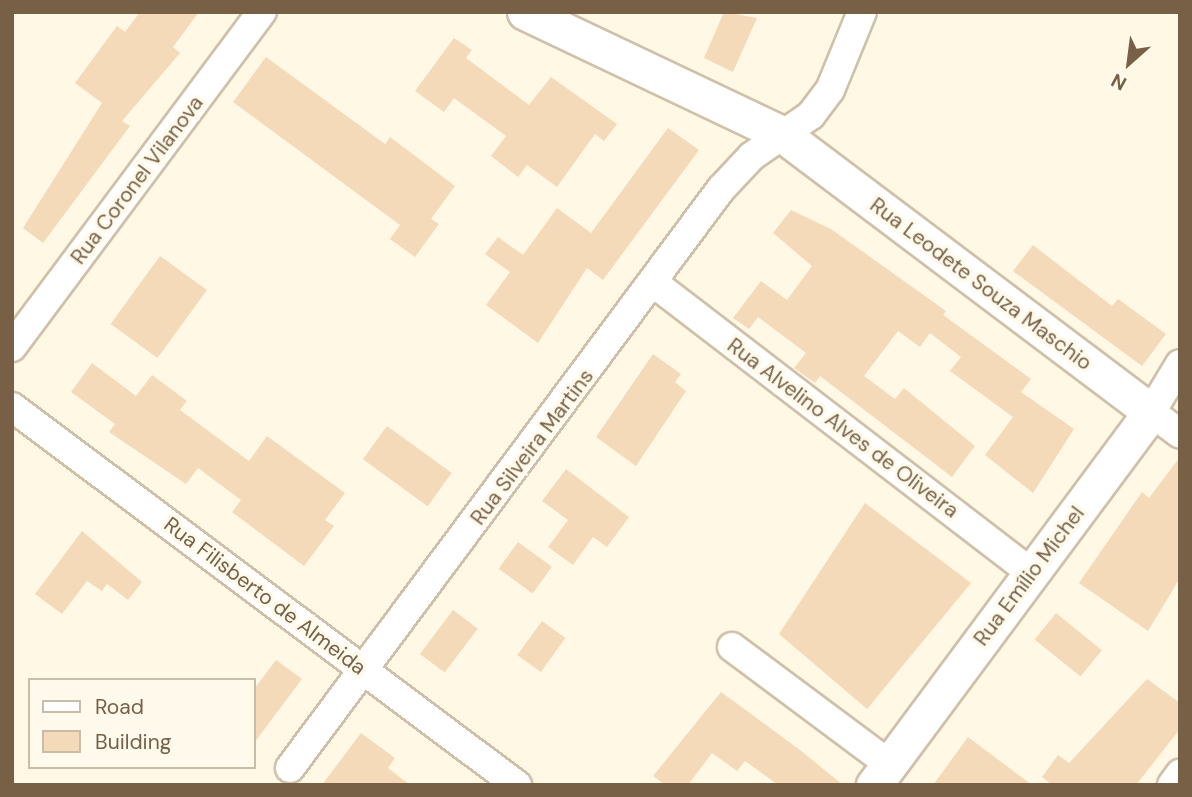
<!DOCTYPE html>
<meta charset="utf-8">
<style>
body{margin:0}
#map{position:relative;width:1192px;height:797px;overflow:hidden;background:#fef8e4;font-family:"DM Sans",sans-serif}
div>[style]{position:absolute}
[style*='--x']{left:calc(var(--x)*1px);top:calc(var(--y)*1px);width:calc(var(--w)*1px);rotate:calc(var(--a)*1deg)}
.building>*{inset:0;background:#f5dab9;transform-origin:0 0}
.roads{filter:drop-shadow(2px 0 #d0c0a9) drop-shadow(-2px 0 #d0c0a9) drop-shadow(0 2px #d0c0a9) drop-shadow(0 -2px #d0c0a9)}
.minor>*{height:28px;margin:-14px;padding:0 14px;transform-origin:14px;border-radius:14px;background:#fff}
.tertiary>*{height:35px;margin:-17.5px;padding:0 17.5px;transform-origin:17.5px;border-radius:17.5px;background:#fff}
span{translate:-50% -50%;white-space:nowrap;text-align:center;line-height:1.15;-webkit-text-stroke:7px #fffaeb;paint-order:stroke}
.street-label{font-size:21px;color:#786047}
.frame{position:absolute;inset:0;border:14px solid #786047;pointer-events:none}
.legend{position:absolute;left:28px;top:678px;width:228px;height:91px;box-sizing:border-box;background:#fffaeb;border:2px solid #c9bca9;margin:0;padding:9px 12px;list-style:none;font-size:21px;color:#786047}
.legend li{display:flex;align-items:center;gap:14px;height:35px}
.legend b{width:35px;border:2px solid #c9bca9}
.north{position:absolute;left:1094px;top:28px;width:70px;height:70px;-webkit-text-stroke:5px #fffaeb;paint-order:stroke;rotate:208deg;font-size:19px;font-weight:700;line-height:28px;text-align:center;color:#786047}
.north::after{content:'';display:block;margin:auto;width:24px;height:32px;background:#786047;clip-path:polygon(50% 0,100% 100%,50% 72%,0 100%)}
</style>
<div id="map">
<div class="building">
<i style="clip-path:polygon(140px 12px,199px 12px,173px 47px,180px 53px,122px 121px,130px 126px,43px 243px,23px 228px,102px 103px,75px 83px,117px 26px,125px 32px)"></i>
<i style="clip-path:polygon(724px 12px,757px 18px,733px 72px,704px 58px)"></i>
<i style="clip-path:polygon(454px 38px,472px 50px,466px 58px,529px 105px,551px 77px,617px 124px,604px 141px,595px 134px,557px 187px,527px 165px,518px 177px,491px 156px,506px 136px,454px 98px,444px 112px,415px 91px)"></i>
<i style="clip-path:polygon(266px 57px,385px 144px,390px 137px,455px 186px,431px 219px,439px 224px,415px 257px,390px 239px,400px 225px,233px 102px)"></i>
<i style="clip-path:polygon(668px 128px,699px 150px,603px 280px,587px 268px,538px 343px,486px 305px,510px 272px,485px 254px,498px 237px,523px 255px,557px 208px,591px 233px)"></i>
<i style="clip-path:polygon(791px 210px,831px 229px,946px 311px,943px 315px,1031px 379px,1021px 392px,1074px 429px,1033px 493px,985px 455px,1013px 417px,950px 371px,961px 357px,930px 333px,920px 347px,898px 331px,864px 376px,895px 399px,904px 388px,975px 446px,952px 477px,820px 376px,815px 383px,794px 368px,806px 353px,758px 317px,749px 329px,733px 318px,761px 281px,787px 300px,812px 266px,773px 233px)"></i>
<i style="clip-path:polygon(1033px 245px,1112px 306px,1118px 299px,1166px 334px,1142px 366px,1013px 271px)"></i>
<i style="left:160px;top:256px;width:58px;height:84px;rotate:36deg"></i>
<i style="clip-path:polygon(653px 354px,681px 374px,675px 382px,686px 391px,636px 466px,596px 437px)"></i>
<i style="clip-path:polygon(92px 363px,136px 396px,152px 375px,187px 401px,180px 410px,249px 461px,267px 436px,345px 493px,325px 520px,334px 526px,304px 566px,232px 512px,241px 500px,198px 468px,186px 484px,109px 432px,115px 424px,71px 392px)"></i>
<i style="left:387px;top:426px;width:80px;height:41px;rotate:36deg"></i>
<i style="clip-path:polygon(1180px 457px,1180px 578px,1148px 631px,1079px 583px,1142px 492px,1149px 498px)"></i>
<i style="clip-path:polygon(566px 469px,629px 517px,607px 547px,593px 537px,573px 565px,548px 547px,568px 520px,542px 501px)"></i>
<i style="clip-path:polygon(865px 503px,971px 583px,867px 709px,779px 634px)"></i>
<i style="clip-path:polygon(82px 531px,142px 582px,128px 600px,107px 584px,102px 591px,87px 581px,62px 614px,35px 594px)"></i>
<i style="left:518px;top:542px;width:42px;height:33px;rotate:36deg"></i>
<i style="left:453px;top:610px;width:31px;height:55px;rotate:37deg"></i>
<i style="left:1056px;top:613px;width:59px;height:34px;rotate:39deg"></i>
<i style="left:542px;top:621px;width:29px;height:42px;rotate:36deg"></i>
<i style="clip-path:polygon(276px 660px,302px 679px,254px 743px,254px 689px)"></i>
<i style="clip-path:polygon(1147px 679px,1180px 703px,1180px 729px,1136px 785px,1052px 785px,1042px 777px,1058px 755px,1069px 763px)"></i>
<i style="clip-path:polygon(721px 692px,800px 750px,843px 785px,778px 785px,745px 761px,737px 771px,712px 753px,688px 785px,665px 785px,653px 776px)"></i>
<i style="clip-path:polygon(361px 733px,395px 758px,388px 768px,410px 785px,322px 785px)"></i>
<i style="clip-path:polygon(968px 737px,1032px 785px,933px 785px)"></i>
</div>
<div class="roads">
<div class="minor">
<i style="--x:655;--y:284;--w:474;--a:37.5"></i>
<i style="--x:12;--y:347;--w:418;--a:-53.3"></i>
<i style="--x:1180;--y:364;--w:56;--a:121.1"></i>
<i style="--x:1151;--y:412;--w:36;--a:37"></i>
<i style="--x:12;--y:407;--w:631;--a:36.82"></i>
<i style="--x:732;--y:647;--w:196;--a:36.7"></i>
<i style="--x:290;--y:768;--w:722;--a:-53.34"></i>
<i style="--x:721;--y:189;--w:45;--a:-46.8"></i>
<i style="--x:752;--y:156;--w:72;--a:-34.8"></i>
<i style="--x:811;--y:115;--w:31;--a:-53"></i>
<i style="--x:830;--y:90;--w:84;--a:-67.7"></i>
<i style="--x:1172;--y:785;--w:14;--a:-54"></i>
</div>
<div class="tertiary">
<i style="--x:525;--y:12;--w:284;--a:25.4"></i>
<i style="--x:782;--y:134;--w:462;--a:37"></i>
<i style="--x:1151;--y:412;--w:465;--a:126.6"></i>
</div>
</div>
<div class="street-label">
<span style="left:137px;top:180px;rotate:-53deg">Rua Coronel Vilanova</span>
<span style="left:981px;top:284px;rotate:37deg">Rua Leodete Souza Maschio</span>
<span style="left:843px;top:428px;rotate:37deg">Rua Alvelino Alves de Oliveira</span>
<span style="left:532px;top:447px;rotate:-53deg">Rua Silveira Martins</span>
<span style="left:1029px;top:576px;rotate:-53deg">Rua Emílio Michel</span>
<span style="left:265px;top:596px;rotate:37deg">Rua Filisberto de Almeida</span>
</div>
<div class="frame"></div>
<ul class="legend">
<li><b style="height:9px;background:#fff"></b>Road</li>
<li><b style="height:19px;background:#f5dab9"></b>Building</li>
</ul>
<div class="north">N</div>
</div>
